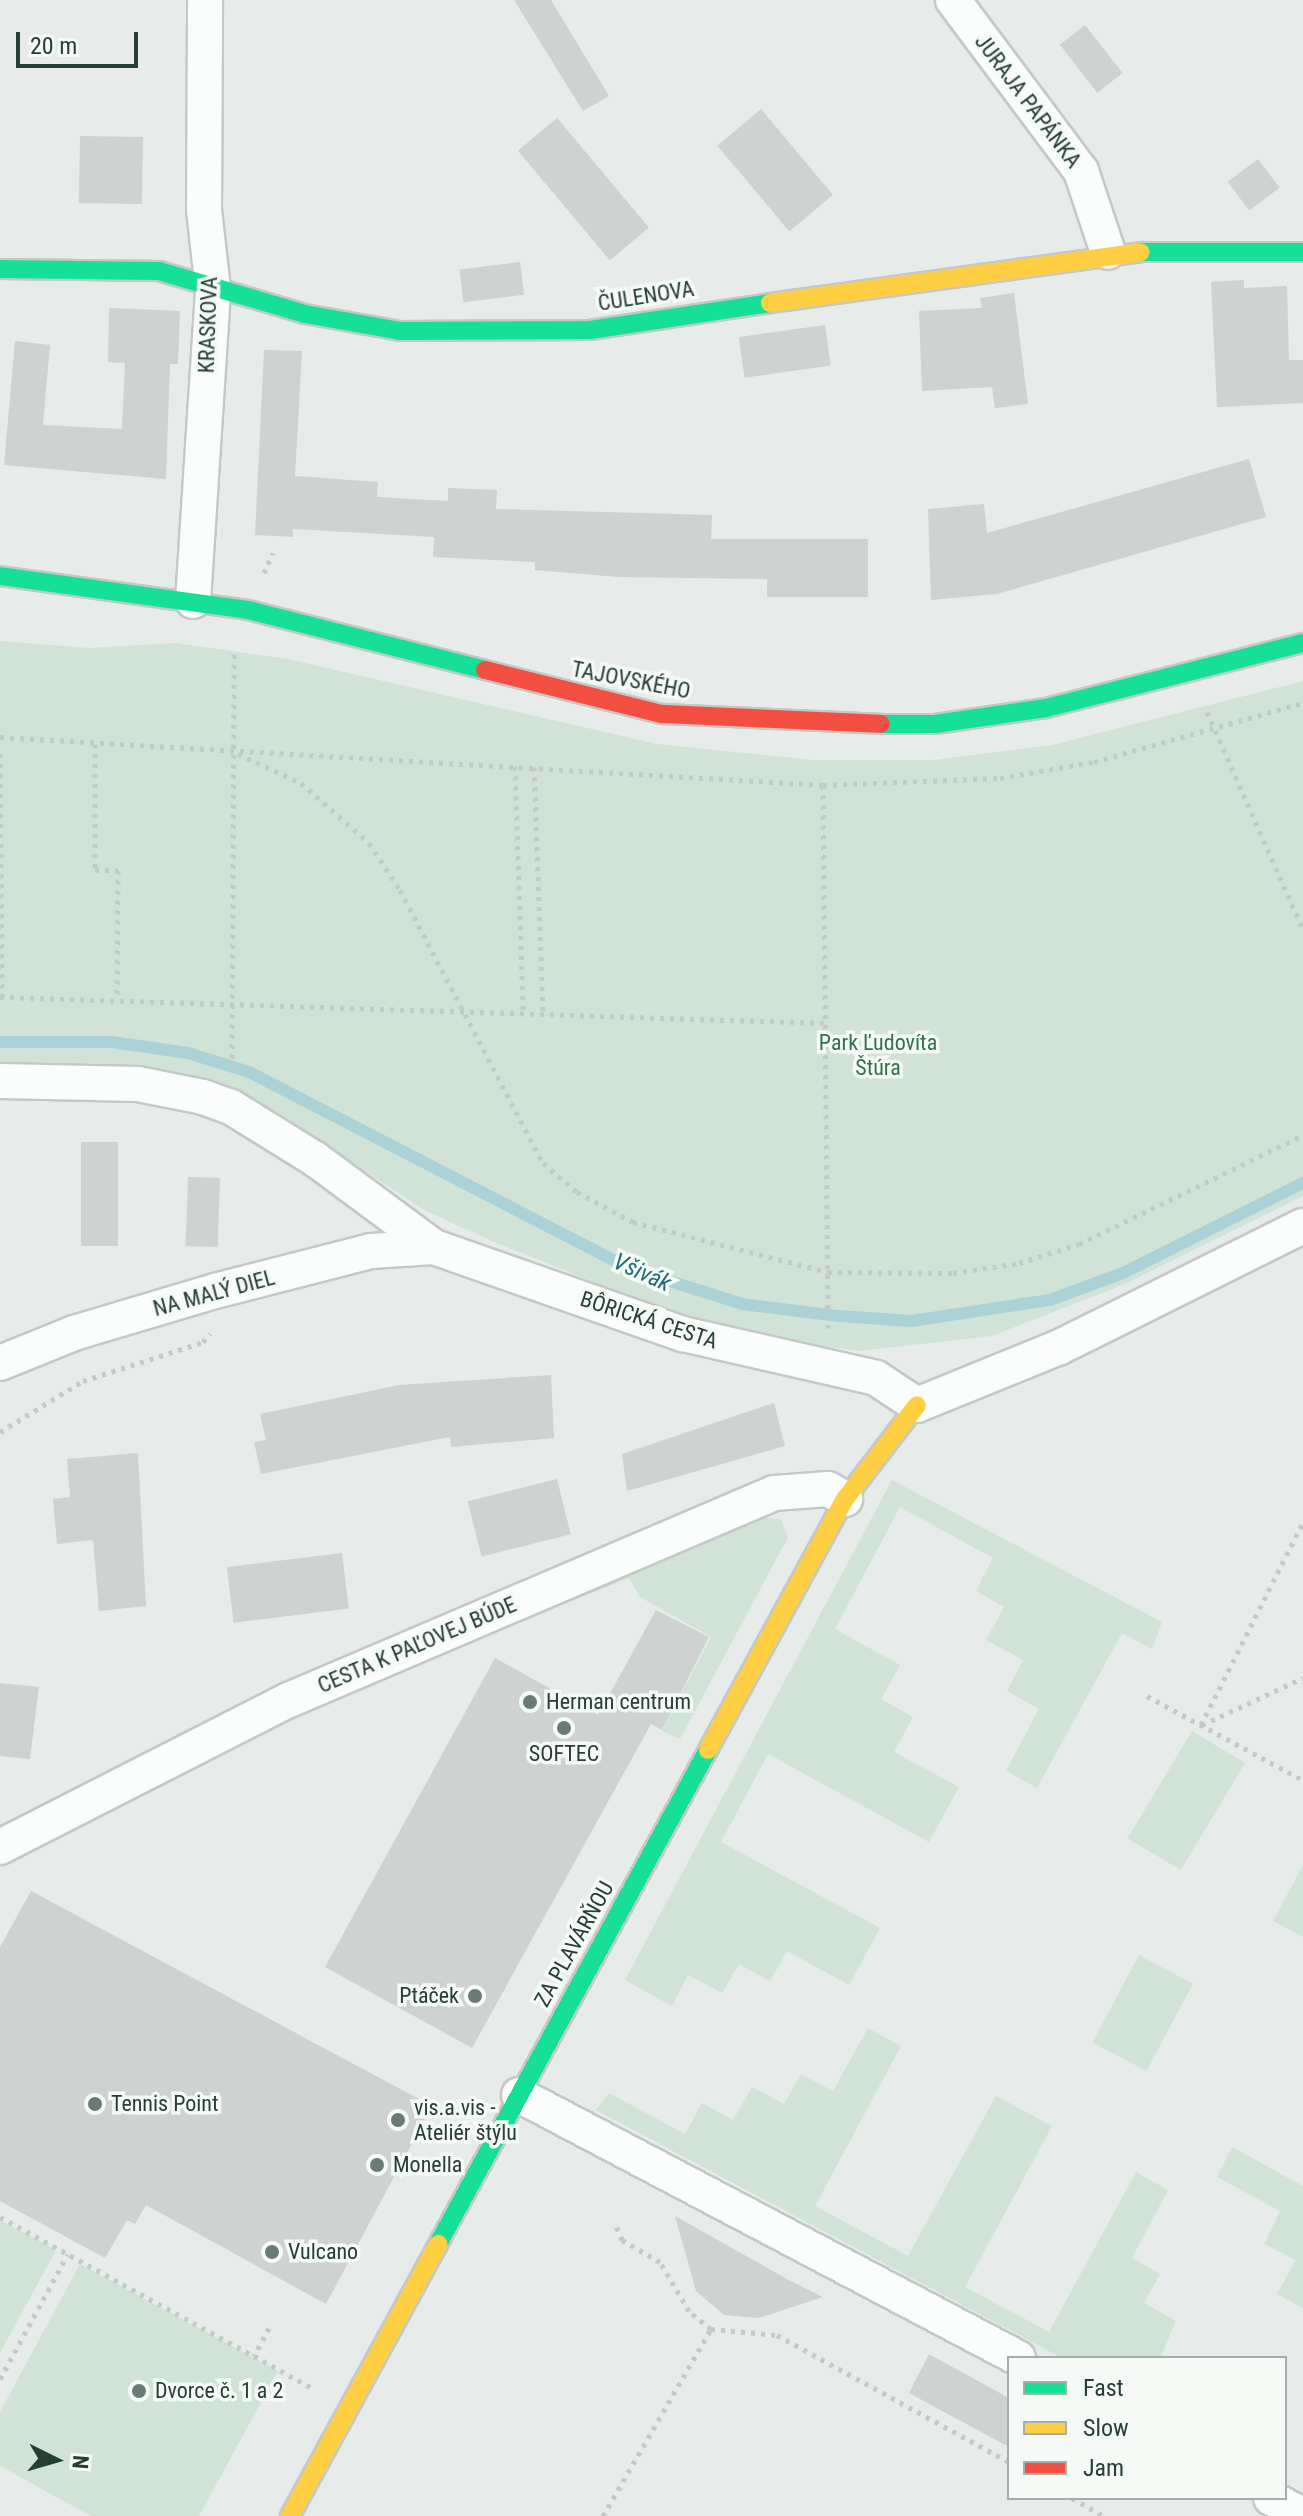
<!DOCTYPE html>
<meta charset="utf-8">
<style>
body{margin:0}
#map{position:relative;width:1303px;height:2516px;overflow:hidden;background:#e7ebe9;font-family:"Roboto Condensed",sans-serif}
div>[style]{position:absolute}
[style*='--x']{left:calc(var(--x)*1px);top:calc(var(--y)*1px);width:calc(var(--w)*1px);rotate:calc(var(--a)*1deg)}
.green>*{inset:0;background:#d1e3d6;transform-origin:0 0}
.stream>*{height:12px;margin:-6px;padding:0 6px;transform-origin:6px;border-radius:6px;background:#abd2d6}
.building>*{inset:0;background:#ced2d0;transform-origin:0 0}
.path>*{height:5px;margin-top:-2.5px;transform-origin:0;background:repeating-linear-gradient(90deg,#c2cbc7 0 4px,transparent 0 10px)}
.roads{filter:drop-shadow(2px 0 #c4c8c6) drop-shadow(-2px 0 #c4c8c6) drop-shadow(0 2px #c4c8c6) drop-shadow(0 -2px #c4c8c6)}
.street>*{height:34px;margin:-17px;padding:0 17px;transform-origin:17px;border-radius:17px;background:#fbfcfc}
.fast>*{height:18px;margin:-9px;padding:0 9px;transform-origin:9px;border-radius:9px;background:#16e098}
.slow>*{height:18px;margin:-9px;padding:0 9px;transform-origin:9px;border-radius:9px;background:#ffcf43}
.jam>*{height:18px;margin:-9px;padding:0 9px;transform-origin:9px;border-radius:9px;background:#f24e42}
.dots>*{width:22px;height:22px;translate:-50% -50%;box-sizing:border-box;border:4px solid #f5faf7;border-radius:50%}
span{translate:-50% -50%;white-space:nowrap;text-align:center;line-height:1.15;-webkit-text-stroke:7px #f5faf7;paint-order:stroke}
.street-label{font-size:22px;color:#253e36}
.park-label{font-size:22px;color:#317348}
.poi-label{font-size:22px;color:#253e36}
.left{translate:0 -50%;text-align:left}
.right{translate:-100% -50%;text-align:right}
.water-label{font-size:24px;color:#226d77;font-style:italic}
.legend{position:absolute;left:1007px;top:2356px;width:280px;height:144px;box-sizing:border-box;background:#f5faf7;border:2px solid #a2afaa;margin:0;padding:10px 14px;list-style:none;font-size:24px;color:#253e36}
.legend li{display:flex;align-items:center;gap:16px;height:40px}
.legend b{width:40px;border:2px solid #a2afaa}
.north{position:absolute;left:16px;top:2420px;width:80px;height:80px;-webkit-text-stroke:6px #f5faf7;paint-order:stroke;rotate:95deg;font-size:22px;font-weight:700;line-height:32px;text-align:center;color:#253e36}
.north::after{content:'';display:block;margin:auto;width:28px;height:36px;background:#253e36;clip-path:polygon(50% 0,100% 100%,50% 72%,0 100%)}
.scale{position:absolute;left:16px;top:32px;width:122px;height:36px;box-sizing:border-box;border:4px solid #253e36;border-top:0;padding-left:10px;font-size:24px;line-height:28px;white-space:nowrap;color:#253e36;-webkit-text-stroke:6px #f5faf7;paint-order:stroke}
</style>
<div id="map">
<div class="green">
<i style="clip-path:polygon(0 641px,89px 648px,176px 643px,288px 659px,657px 744px,814px 760px,934px 760px,1052px 745px,1303px 681px,1303px 1196px,1125px 1284px,992px 1336px,859px 1351px,769px 1339px,676px 1315px,494px 1242px,424px 1210px,278px 1114px,206px 1083px,143px 1070px,0 1066px)"></i>
<i style="clip-path:polygon(892px 1480px,1162px 1622px,1152px 1649px,1122px 1633px,1037px 1788px,1006px 1771px,1039px 1709px,1007px 1691px,1023px 1660px,986px 1640px,1004px 1607px,976px 1591px,993px 1558px,900px 1507px,835px 1629px,900px 1665px,881px 1699px,913px 1717px,894px 1752px,959px 1787px,929px 1842px,768px 1754px,721px 1842px,880px 1928px,849px 1985px,787px 1951px,770px 1981px,739px 1964px,722px 1993px,688px 1975px,672px 2006px,625px 1980px)"></i>
<i style="clip-path:polygon(759px 1516px,781px 1520px,788px 1537px,680px 1739px,662px 1731px,711px 1637px,640px 1597px,629px 1578px,549px 1610px,540px 1608px)"></i>
<i style="left:1192px;top:1731px;width:62px;height:125px;rotate:31deg"></i>
<i style="clip-path:polygon(1303px 1865px,1303px 1937px,1273px 1921px)"></i>
<i style="left:1139px;top:1955px;width:61px;height:99px;rotate:28deg"></i>
<i style="clip-path:polygon(868px 2028px,901px 2046px,815px 2206px,908px 2256px,996px 2096px,1052px 2126px,965px 2287px,1049px 2332px,1136px 2172px,1168px 2190px,1132px 2258px,1160px 2274px,1144px 2303px,1176px 2321px,1160px 2358px,1062px 2358px,596px 2110px,609px 2093px,685px 2134px,702px 2103px,733px 2120px,752px 2087px,784px 2104px,801px 2074px,833px 2091px)"></i>
<i style="clip-path:polygon(1232px 2147px,1303px 2186px,1303px 2308px,1277px 2294px,1296px 2260px,1264px 2244px,1280px 2211px,1217px 2177px)"></i>
<i style="clip-path:polygon(0 2220px,56px 2250px,0 2353px)"></i>
<i style="clip-path:polygon(80px 2264px,278px 2371px,199px 2516px,91px 2516px,0 2466px,0 2412px)"></i>
</div>
<div class="stream">
<i style="--x:0;--y:1042;--w:112;--a:0"></i>
<i style="--x:112;--y:1042;--w:77;--a:8.2"></i>
<i style="--x:188;--y:1053;--w:64;--a:17.3"></i>
<i style="--x:249;--y:1072;--w:427;--a:27.3"></i>
<i style="--x:628;--y:1268;--w:120;--a:17.5"></i>
<i style="--x:742;--y:1304;--w:98;--a:7.1"></i>
<i style="--x:839;--y:1316;--w:73;--a:3.9"></i>
<i style="--x:912;--y:1321;--w:140;--a:-8.7"></i>
<i style="--x:1050;--y:1300;--w:78;--a:-20.3"></i>
<i style="--x:1123;--y:1273;--w:201;--a:-26.6"></i>
</div>
<div class="building">
<i style="clip-path:polygon(514px 0,551px 0,609px 96px,583px 111px)"></i>
<i style="left:1085px;top:25px;width:61px;height:32px;rotate:52deg"></i>
<i style="left:761px;top:109px;width:112px;height:57px;rotate:50deg"></i>
<i style="left:557px;top:118px;width:143px;height:51px;rotate:50deg"></i>
<i style="left:80px;top:136px;width:63px;height:67px;rotate:1deg"></i>
<i style="left:1258px;top:159px;width:36px;height:38px;rotate:53deg"></i>
<i style="left:520px;top:262px;width:33px;height:61px;rotate:83deg"></i>
<i style="clip-path:polygon(1244px 280px,1244px 288px,1287px 286px,1289px 360px,1303px 360px,1303px 403px,1217px 407px,1211px 282px)"></i>
<i style="clip-path:polygon(1014px 293px,1028px 404px,995px 408px,992px 387px,922px 391px,919px 311px,982px 308px,980px 298px)"></i>
<i style="clip-path:polygon(109px 308px,180px 311px,178px 364px,170px 364px,166px 479px,4px 465px,15px 341px,50px 345px,43px 425px,122px 429px,125px 363px,108px 362px)"></i>
<i style="left:825px;top:325px;width:41px;height:87px;rotate:82deg"></i>
<i style="clip-path:polygon(264px 350px,302px 351px,295px 476px,378px 482px,377px 497px,448px 501px,448px 488px,497px 490px,496px 509px,712px 515px,711px 539px,868px 539px,868px 597px,767px 597px,767px 579px,618px 577px,535px 570px,535px 562px,433px 557px,434px 537px,293px 529px,293px 537px,255px 535px)"></i>
<i style="clip-path:polygon(1249px 459px,1266px 517px,997px 594px,931px 600px,928px 509px,984px 504px,987px 533px)"></i>
<i style="left:81px;top:1142px;width:37px;height:104px"></i>
<i style="left:188px;top:1177px;width:32px;height:69px;rotate:2deg"></i>
<i style="clip-path:polygon(551px 1375px,554px 1438px,451px 1447px,450px 1437px,261px 1474px,254px 1442px,266px 1440px,260px 1414px,399px 1385px)"></i>
<i style="clip-path:polygon(774px 1403px,785px 1446px,627px 1491px,622px 1454px)"></i>
<i style="clip-path:polygon(138px 1453px,146px 1606px,99px 1611px,93px 1540px,57px 1544px,53px 1499px,70px 1497px,67px 1459px)"></i>
<i style="left:557px;top:1479px;width:57px;height:92px;rotate:76deg"></i>
<i style="left:342px;top:1553px;width:56px;height:116px;rotate:83deg"></i>
<i style="clip-path:polygon(656px 1610px,709px 1637px,662px 1730px,651px 1724px,472px 2048px,325px 1967px,495px 1658px,598px 1715px)"></i>
<i style="clip-path:polygon(0 1683px,39px 1687px,30px 1759px,0 1756px)"></i>
<i style="clip-path:polygon(31px 1891px,432px 2106px,326px 2304px,146px 2205px,135px 2224px,127px 2220px,105px 2258px,0 2201px,0 1947px)"></i>
<i style="clip-path:polygon(675px 2216px,787px 2279px,823px 2297px,759px 2318px,724px 2315px,696px 2291px)"></i>
<i style="clip-path:polygon(929px 2354px,1009px 2398px,1009px 2447px,909px 2393px)"></i>
</div>
<div class="path">
<i style="--x:264;--y:573;--w:22;--a:-66"></i>
<i style="--x:1207;--y:712;--w:238;--a:66.2"></i>
<i style="--x:0;--y:737;--w:824;--a:3.34"></i>
<i style="--x:823;--y:785;--w:543;--a:89.47"></i>
<i style="--x:95;--y:744;--w:126;--a:90"></i>
<i style="--x:95;--y:870;--w:23;--a:0"></i>
<i style="--x:118;--y:870;--w:129;--a:90.4"></i>
<i style="--x:0;--y:754;--w:243;--a:89.5"></i>
<i style="--x:238;--y:754;--w:69;--a:24.7"></i>
<i style="--x:301;--y:783;--w:91;--a:41.4"></i>
<i style="--x:369;--y:843;--w:56;--a:56.6"></i>
<i style="--x:400;--y:890;--w:308;--a:62.4"></i>
<i style="--x:543;--y:1163;--w:45;--a:40.5"></i>
<i style="--x:577;--y:1192;--w:64;--a:28.2"></i>
<i style="--x:633;--y:1222;--w:201;--a:14.4"></i>
<i style="--x:828;--y:1272;--w:125;--a:0.5"></i>
<i style="--x:953;--y:1273;--w:67;--a:-8.6"></i>
<i style="--x:1019;--y:1263;--w:63;--a:-17.6"></i>
<i style="--x:1079;--y:1244;--w:249;--a:-25.9"></i>
<i style="--x:515;--y:766;--w:247;--a:88.1"></i>
<i style="--x:534;--y:767;--w:246;--a:87.9"></i>
<i style="--x:823;--y:785;--w:177;--a:-2.3"></i>
<i style="--x:1000;--y:778;--w:95;--a:-9.7"></i>
<i style="--x:1094;--y:762;--w:217;--a:-15.8"></i>
<i style="--x:0;--y:997;--w:824;--a:1.81"></i>
<i style="--x:232;--y:1068;--w:418;--a:-89.7"></i>
<i style="--x:0;--y:1432;--w:97;--a:-31.6"></i>
<i style="--x:83;--y:1381;--w:126;--a:-18"></i>
<i style="--x:203;--y:1342;--w:11;--a:-52"></i>
<i style="--x:1147;--y:1696;--w:177;--a:28.3"></i>
<i style="--x:1201;--y:1725;--w:227;--a:-63.3"></i>
<i style="--x:1202;--y:1725;--w:111;--a:-25"></i>
<i style="--x:0;--y:2217;--w:290;--a:28.7"></i>
<i style="--x:269;--y:2328;--w:32;--a:118"></i>
<i style="--x:254;--y:2356;--w:66;--a:28.9"></i>
<i style="--x:711;--y:2329;--w:66;--a:5.2"></i>
<i style="--x:777;--y:2335;--w:264;--a:28.7"></i>
<i style="--x:0;--y:2379;--w:142;--a:-61.5"></i>
<i style="--x:1072;--y:2498;--w:36;--a:30"></i>
<i style="--x:603;--y:2516;--w:216;--a:-60"></i>
<i style="--x:711;--y:2329;--w:28;--a:-141"></i>
<i style="--x:689;--y:2311;--w:57;--a:-120.6"></i>
<i style="--x:660;--y:2262;--w:44;--a:-149.9"></i>
<i style="--x:622;--y:2240;--w:15;--a:-113"></i>
</div>
<div class="roads">
<div class="street">
<i style="--x:953;--y:0;--w:214;--a:53.2"></i>
<i style="--x:1081;--y:171;--w:85;--a:71.6"></i>
<i style="--x:193;--y:601;--w:313;--a:-86.3"></i>
<i style="--x:213;--y:289;--w:80;--a:-96.5"></i>
<i style="--x:204;--y:210;--w:210;--a:-89.7"></i>
<i style="--x:0;--y:1081;--w:138;--a:1.2"></i>
<i style="--x:138;--y:1084;--w:66;--a:11.3"></i>
<i style="--x:203;--y:1097;--w:30;--a:20"></i>
<i style="--x:231;--y:1107;--w:99;--a:31.8"></i>
<i style="--x:315;--y:1159;--w:148;--a:36.5"></i>
<i style="--x:434;--y:1247;--w:264;--a:19.3"></i>
<i style="--x:683;--y:1334;--w:198;--a:12.8"></i>
<i style="--x:876;--y:1378;--w:49;--a:33.4"></i>
<i style="--x:917;--y:1405;--w:154;--a:-22.1"></i>
<i style="--x:1060;--y:1347;--w:271;--a:-26.5"></i>
<i style="--x:0;--y:1363;--w:80;--a:-22.1"></i>
<i style="--x:74;--y:1333;--w:147;--a:-16.6"></i>
<i style="--x:215;--y:1291;--w:161;--a:-14.4"></i>
<i style="--x:371;--y:1251;--w:63;--a:-3.6"></i>
<i style="--x:0;--y:1847;--w:324;--a:-27"></i>
<i style="--x:289;--y:1700;--w:527;--a:-23.11"></i>
<i style="--x:774;--y:1493;--w:54;--a:-4.2"></i>
<i style="--x:828;--y:1489;--w:20;--a:30"></i>
<i style="--x:519;--y:2095;--w:564;--a:27.79"></i>
<i style="--x:1271;--y:2498;--w:37;--a:29"></i>
</div>
<div class="fast">
<i style="--x:1141;--y:252;--w:162;--a:0"></i>
<i style="--x:0;--y:269;--w:159;--a:0.7"></i>
<i style="--x:159;--y:271;--w:152;--a:16.4"></i>
<i style="--x:305;--y:314;--w:97;--a:10.1"></i>
<i style="--x:400;--y:331;--w:190;--a:-0.3"></i>
<i style="--x:590;--y:330;--w:182;--a:-8.5"></i>
<i style="--x:0;--y:576;--w:250;--a:7.8"></i>
<i style="--x:248;--y:610;--w:244;--a:14.2"></i>
<i style="--x:881;--y:724;--w:54;--a:0"></i>
<i style="--x:935;--y:724;--w:112;--a:-8.2"></i>
<i style="--x:1046;--y:708;--w:265;--a:-14.2"></i>
<i style="--x:438;--y:2244;--w:563;--a:-61.34"></i>
</div>
<div class="slow">
<i style="--x:770;--y:303;--w:374;--a:-7.8"></i>
<i style="--x:708;--y:1750;--w:286;--a:-61.4"></i>
<i style="--x:845;--y:1499;--w:118;--a:-52.5"></i>
<i style="--x:290;--y:2516;--w:310;--a:-61.4"></i>
</div>
<div class="jam">
<i style="--x:485;--y:670;--w:182;--a:14"></i>
<i style="--x:662;--y:714;--w:219;--a:2.6"></i>
</div>
</div>
<div class="dots">
<i style="left:530px;top:1702px;background:#697b75"></i>
<i style="left:564px;top:1728px;background:#697b75"></i>
<i style="left:475px;top:1996px;background:#697b75"></i>
<i style="left:95px;top:2104px;background:#697b75"></i>
<i style="left:398px;top:2120px;background:#697b75"></i>
<i style="left:377px;top:2165px;background:#697b75"></i>
<i style="left:272px;top:2252px;background:#697b75"></i>
<i style="left:139px;top:2391px;background:#697b75"></i>
</div>
<div class="street-label">
<span style="left:1028px;top:101px;rotate:53deg">JURAJA PAPÁNKA</span>
<span style="left:646px;top:296px;rotate:-9deg">ČULENOVA</span>
<span style="left:208px;top:325px;rotate:-88deg">KRASKOVA</span>
<span style="left:631px;top:680px;rotate:11deg">TAJOVSKÉHO</span>
<span style="left:214px;top:1293px;rotate:-15deg">NA MALÝ DIEL</span>
<span style="left:649px;top:1320px;rotate:18deg">BÔRICKÁ CESTA</span>
<span style="left:417px;top:1645px;rotate:-23deg">CESTA K PAĽOVEJ BÚDE</span>
<span style="left:574px;top:1944px;rotate:-61deg">ZA PLAVÁRŇOU</span>
</div>
<div class="park-label">
<span style="left:878px;top:1055px">Park Ľudovíta<br>Štúra</span>
</div>
<div class="poi-label">
<span class="left" style="left:546px;top:1702px">Herman centrum</span>
<span style="left:564px;top:1754px">SOFTEC</span>
<span class="right" style="left:459px;top:1996px">Ptáček</span>
<span class="left" style="left:111px;top:2104px">Tennis Point</span>
<span class="left" style="left:414px;top:2120px">vis.a.vis -<br>Ateliér štýlu</span>
<span class="left" style="left:393px;top:2165px">Monella</span>
<span class="left" style="left:288px;top:2252px">Vulcano</span>
<span class="left" style="left:155px;top:2391px">Dvorce č. 1 a 2</span>
</div>
<div class="water-label">
<span style="left:642px;top:1273px;rotate:24deg">Všivák</span>
</div>
<ul class="legend">
<li><b style="height:10px;background:#16e098"></b>Fast</li>
<li><b style="height:10px;background:#ffcf43"></b>Slow</li>
<li><b style="height:10px;background:#f24e42"></b>Jam</li>
</ul>
<div class="north">N</div>
<div class="scale">20 m</div>
</div>
